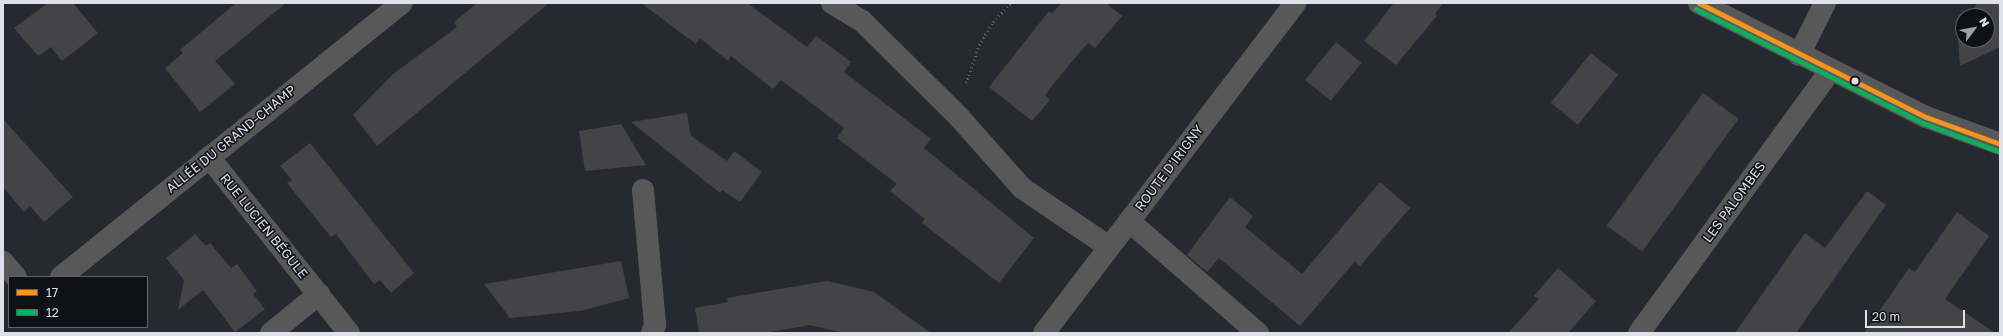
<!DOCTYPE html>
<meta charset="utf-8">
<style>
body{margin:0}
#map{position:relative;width:2003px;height:336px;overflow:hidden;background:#272930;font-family:"Golos Text",sans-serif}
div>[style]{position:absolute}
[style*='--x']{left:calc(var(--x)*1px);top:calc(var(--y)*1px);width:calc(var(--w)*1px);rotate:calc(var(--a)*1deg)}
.building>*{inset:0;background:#444446;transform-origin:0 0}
.path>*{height:2.5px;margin-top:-1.25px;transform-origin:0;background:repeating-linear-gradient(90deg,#646466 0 1px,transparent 0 4px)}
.minor>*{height:22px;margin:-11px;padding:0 11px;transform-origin:11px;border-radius:11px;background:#595859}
.bus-1>*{height:5px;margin:-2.5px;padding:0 2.5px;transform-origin:2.5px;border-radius:2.5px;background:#f7941d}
.bus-2>*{height:5px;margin:-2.5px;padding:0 2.5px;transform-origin:2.5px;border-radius:2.5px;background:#0daf5c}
.dots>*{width:11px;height:11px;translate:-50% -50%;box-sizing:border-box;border:2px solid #0f1116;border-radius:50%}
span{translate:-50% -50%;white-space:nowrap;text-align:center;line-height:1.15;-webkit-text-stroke:3px #0f1116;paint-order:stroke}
.street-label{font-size:13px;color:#dee1e9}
.frame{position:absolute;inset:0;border:4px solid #dee1e9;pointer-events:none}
.legend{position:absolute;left:8px;top:276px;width:140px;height:52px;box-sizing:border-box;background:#0f1116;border:1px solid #62646a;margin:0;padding:5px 7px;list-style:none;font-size:12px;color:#dee1e9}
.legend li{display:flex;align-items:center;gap:8px;height:20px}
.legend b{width:20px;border:1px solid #62646a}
.north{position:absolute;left:1955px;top:8px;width:40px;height:40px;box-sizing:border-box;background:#0f1116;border:1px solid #62646a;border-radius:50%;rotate:58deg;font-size:11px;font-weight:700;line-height:16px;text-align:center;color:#dee1e9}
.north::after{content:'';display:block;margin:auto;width:14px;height:18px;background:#9ea1a8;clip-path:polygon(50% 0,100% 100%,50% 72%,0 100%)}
.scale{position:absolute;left:1865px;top:310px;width:100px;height:18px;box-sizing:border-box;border:2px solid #dee1e9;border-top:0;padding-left:5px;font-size:12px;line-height:14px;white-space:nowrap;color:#dee1e9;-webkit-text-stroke:3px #0f1116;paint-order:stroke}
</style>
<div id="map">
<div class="building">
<i style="clip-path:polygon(48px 3px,73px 3px,98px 33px,62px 61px,51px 47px,38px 56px,14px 28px)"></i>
<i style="clip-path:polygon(236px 3px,286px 3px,215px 61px,235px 84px,200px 112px,165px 68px,183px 53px,180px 50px)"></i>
<i style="clip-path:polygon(477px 3px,549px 3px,377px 146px,353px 115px,393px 74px,457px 27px,454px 22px)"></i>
<i style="clip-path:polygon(641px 3px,747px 3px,807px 47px,816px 36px,851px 62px,844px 72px,931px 139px,924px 148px,1034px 238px,999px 283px,922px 223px,925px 219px,890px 191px,897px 184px,837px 138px,844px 128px,781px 80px,773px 89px,731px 56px,728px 61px,700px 38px,696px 44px)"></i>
<i style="clip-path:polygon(1061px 3px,1106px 3px,1122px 16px,1095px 48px,1088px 43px,1068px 66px,1045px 95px,1050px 100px,1032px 121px,989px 87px,1049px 11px,1052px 14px)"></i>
<i style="clip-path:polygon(1394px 3px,1443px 3px,1435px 14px,1437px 16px,1396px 65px,1364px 41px)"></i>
<i style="clip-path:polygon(1977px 3px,2000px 3px,2000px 47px,1960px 66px,1958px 39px,1963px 29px,1963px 40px,1987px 40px,1987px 16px,1970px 16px)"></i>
<i style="left:1336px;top:42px;width:33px;height:49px;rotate:39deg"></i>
<i style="left:1591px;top:53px;width:35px;height:64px;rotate:39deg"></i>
<i style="left:1703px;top:93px;width:44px;height:164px;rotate:36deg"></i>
<i style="clip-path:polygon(687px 113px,691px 136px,727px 161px,734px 151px,762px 172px,740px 202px,722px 190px,720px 193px,631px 122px)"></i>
<i style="clip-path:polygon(3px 119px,73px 197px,44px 222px,30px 206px,24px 212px,3px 187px)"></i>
<i style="clip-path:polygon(621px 124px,646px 165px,585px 171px,579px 131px)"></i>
<i style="clip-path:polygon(310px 143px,414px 273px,391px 293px,380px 280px,374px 284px,336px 234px,331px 237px,287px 183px,292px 180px,280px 166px)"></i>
<i style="clip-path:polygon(1380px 182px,1410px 208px,1360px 266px,1355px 261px,1300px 326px,1219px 258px,1207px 272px,1187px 255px,1230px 197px,1253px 216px,1245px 227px,1302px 274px)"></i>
<i style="clip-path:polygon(1867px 191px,1886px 205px,1796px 333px,1735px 333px,1805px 233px,1825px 248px)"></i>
<i style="clip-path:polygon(1957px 212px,1989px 236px,1945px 299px,1995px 333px,1864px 333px,1909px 268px,1915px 272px)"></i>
<i style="clip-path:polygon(195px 234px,206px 246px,210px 243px,231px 268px,237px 264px,257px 291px,253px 294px,265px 309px,235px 332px,203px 290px,178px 310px,184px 280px,166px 258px)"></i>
<i style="clip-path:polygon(621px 261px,629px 298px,580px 311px,510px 318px,484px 284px)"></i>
<i style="clip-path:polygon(1558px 268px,1596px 301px,1568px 333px,1508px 333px,1539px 299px,1534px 296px)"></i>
<i style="clip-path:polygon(827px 281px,874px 292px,931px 333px,844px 333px,810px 325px,765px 333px,699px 333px,695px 308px,728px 302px,727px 298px)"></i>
</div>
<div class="path">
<i style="--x:966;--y:83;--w:40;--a:-71.1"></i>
<i style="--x:979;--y:45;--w:27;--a:-59"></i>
<i style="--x:993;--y:22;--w:26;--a:-47"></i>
</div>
<div class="minor">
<i style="--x:832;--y:3;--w:35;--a:31"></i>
<i style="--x:862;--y:21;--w:136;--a:44.7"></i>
<i style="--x:959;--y:117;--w:95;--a:48.4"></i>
<i style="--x:1022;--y:188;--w:105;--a:34.1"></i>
<i style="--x:1699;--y:3;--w:254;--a:26.7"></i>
<i style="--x:1926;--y:117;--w:79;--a:20"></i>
<i style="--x:1799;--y:55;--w:58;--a:-63.4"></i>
<i style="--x:209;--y:157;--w:225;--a:51.5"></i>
<i style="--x:643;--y:190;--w:136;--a:84.9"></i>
<i style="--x:655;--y:325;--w:9;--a:111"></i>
<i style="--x:1129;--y:221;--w:171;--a:41"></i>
<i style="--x:3;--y:262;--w:20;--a:49"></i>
<i style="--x:61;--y:277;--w:437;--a:-38.8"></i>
<i style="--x:271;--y:333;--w:62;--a:-39.1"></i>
<i style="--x:1044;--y:333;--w:415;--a:-52.7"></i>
<i style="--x:1639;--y:333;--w:324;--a:-53.9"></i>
</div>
<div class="bus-1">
<i style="--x:1699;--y:3;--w:254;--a:26.7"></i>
<i style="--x:1926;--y:117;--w:79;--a:20"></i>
</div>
<div class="bus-2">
<i style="--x:1696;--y:9;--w:254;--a:26.7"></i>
<i style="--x:1923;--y:123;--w:80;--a:20.5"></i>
</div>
<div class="dots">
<i style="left:1855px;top:81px;background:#dee1e9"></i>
</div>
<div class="street-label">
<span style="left:231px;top:139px;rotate:-39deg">ALLÉE DU GRAND-CHAMP</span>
<span style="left:1169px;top:168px;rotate:-53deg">ROUTE D'IRIGNY</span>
<span style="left:1734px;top:202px;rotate:-54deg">LES PALOMBES</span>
<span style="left:264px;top:226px;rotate:51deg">RUE LUCIEN BÉGULE</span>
</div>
<div class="frame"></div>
<ul class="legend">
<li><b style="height:5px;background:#f7941d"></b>17</li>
<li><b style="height:5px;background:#0daf5c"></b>12</li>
</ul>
<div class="north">N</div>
<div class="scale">20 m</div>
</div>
